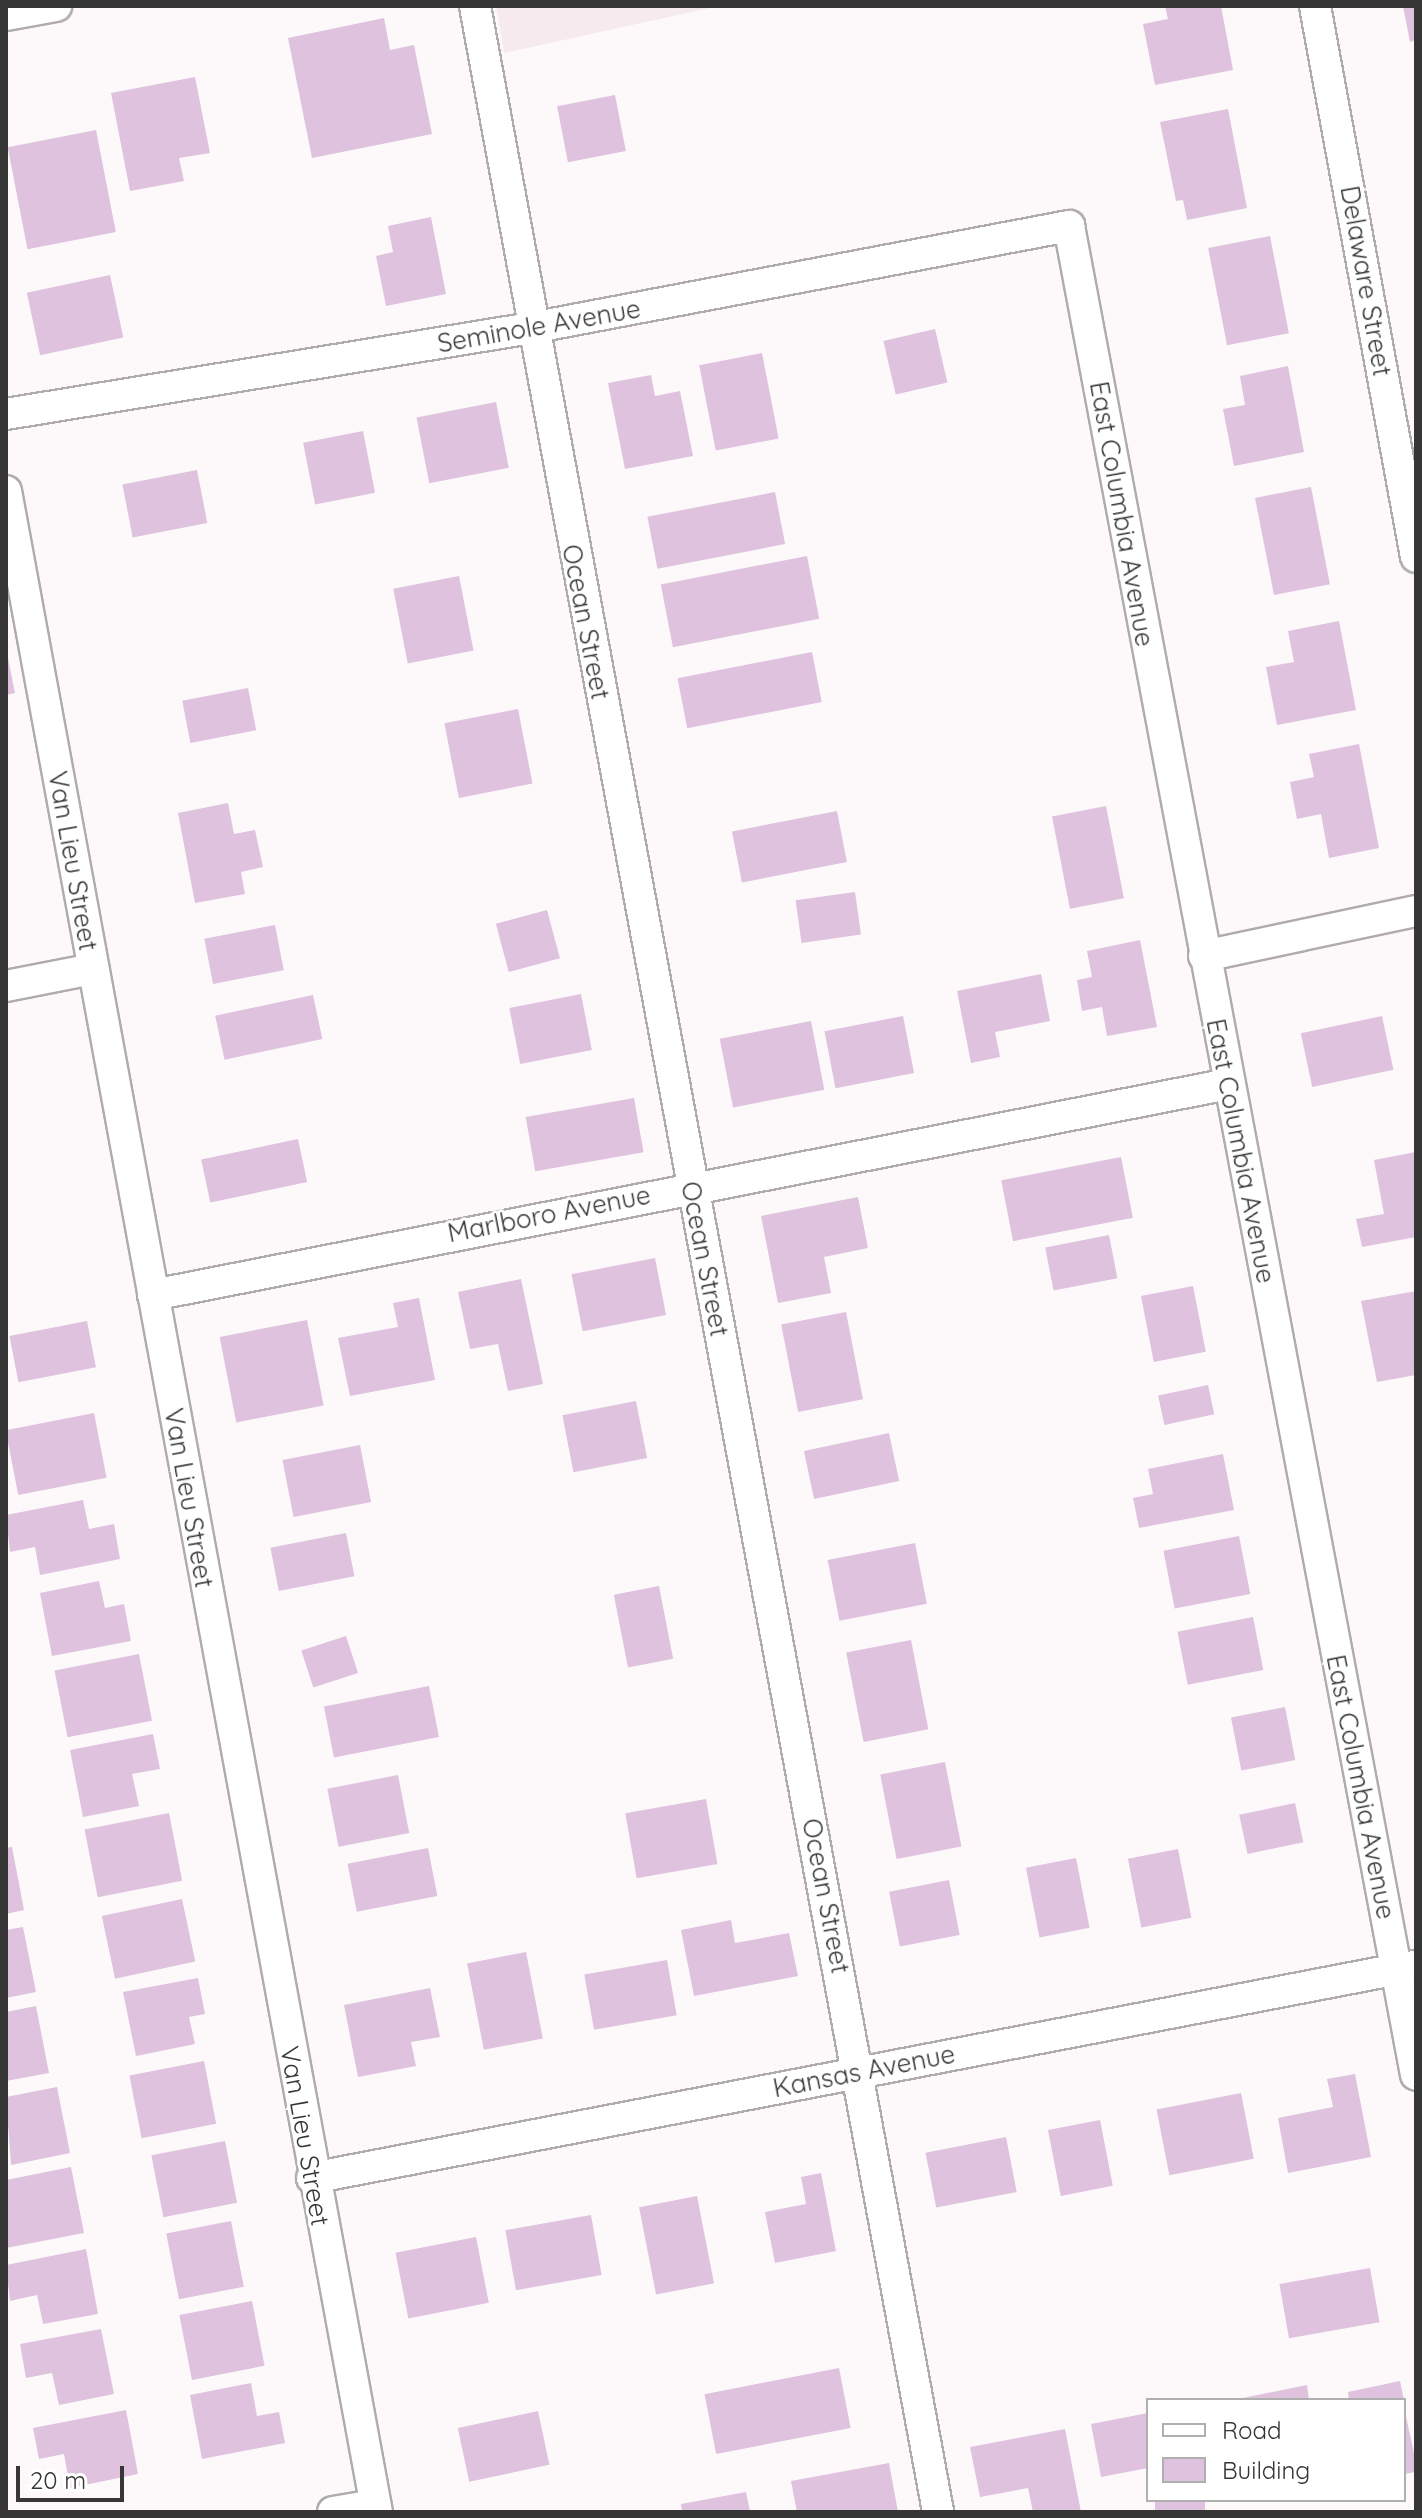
<!DOCTYPE html>
<style>
body{margin:0}
#map{position:relative;width:1422px;height:2518px;overflow:hidden;background:#fdf9fb;font-family:Quicksand,sans-serif}
div>[style]{position:absolute}
[style*='--x']{left:calc(var(--x)*1px);top:calc(var(--y)*1px);width:calc(var(--w)*1px);rotate:calc(var(--a)*1deg)}
.built>*{inset:0;background:#f6eaef}
.building>*{inset:0;background:#dec2de;transform-origin:0 0}
.roads{filter:drop-shadow(2px 0 #b0abad) drop-shadow(-2px 0 #b0abad) drop-shadow(0 2px #b0abad) drop-shadow(0 -2px #b0abad)}
.minor>*{height:30px;margin:-15px;padding:0 15px;transform-origin:15px;border-radius:15px;background:#fff}
span{translate:-50% -50%;white-space:nowrap;text-align:center;line-height:1.15;-webkit-text-stroke:6px #fff;paint-order:stroke}
.street-label{font-size:26px;color:#373637}
.frame{position:absolute;inset:0;border:8px solid #373637;pointer-events:none}
.legend{position:absolute;left:1146px;top:2398px;width:260px;height:104px;box-sizing:border-box;background:#fff;border:2px solid #afafaf;margin:0;padding:10px 14px;list-style:none;font-size:24px;color:#373637}
.legend li{display:flex;align-items:center;gap:16px;height:40px}
.legend b{width:40px;border:2px solid #afafaf}
.scale{position:absolute;left:16px;top:2466px;width:108px;height:36px;box-sizing:border-box;border:4px solid #373637;border-top:0;padding-left:10px;font-size:24px;line-height:28px;white-space:nowrap;color:#373637;-webkit-text-stroke:6px #fff;paint-order:stroke}
</style>
<div id="map">
<div class="built">
<i style="clip-path:polygon(496px 6px,719px 6px,504px 53px)"></i>
</div>
<div class="building">
<i style="clip-path:polygon(1165px 6px,1221px 6px,1233px 70px,1155px 85px,1143px 24px,1168px 19px)"></i>
<i style="clip-path:polygon(1403px 6px,1416px 6px,1416px 40px,1410px 42px)"></i>
<i style="clip-path:polygon(384px 18px,390px 50px,414px 45px,432px 134px,312px 158px,288px 38px)"></i>
<i style="clip-path:polygon(195px 77px,210px 153px,179px 158px,184px 181px,130px 191px,111px 93px)"></i>
<i style="left:615px;top:95px;width:57px;height:59px;rotate:79deg"></i>
<i style="clip-path:polygon(1228px 109px,1247px 208px,1187px 220px,1183px 200px,1176px 201px,1160px 122px)"></i>
<i style="left:96px;top:130px;width:104px;height:90px;rotate:79deg"></i>
<i style="clip-path:polygon(431px 217px,446px 294px,386px 306px,376px 256px,393px 252px,388px 226px)"></i>
<i style="left:1270px;top:236px;width:99px;height:63px;rotate:79deg"></i>
<i style="left:110px;top:275px;width:64px;height:85px;rotate:78deg"></i>
<i style="left:935px;top:329px;width:55px;height:53px;rotate:77deg"></i>
<i style="left:762px;top:353px;width:87px;height:64px;rotate:79deg"></i>
<i style="clip-path:polygon(1288px 366px,1304px 452px,1234px 466px,1223px 409px,1245px 405px,1240px 376px)"></i>
<i style="clip-path:polygon(651px 375px,655px 396px,680px 391px,693px 456px,625px 469px,608px 383px)"></i>
<i style="left:496px;top:402px;width:67px;height:81px;rotate:79deg"></i>
<i style="left:363px;top:431px;width:63px;height:61px;rotate:79deg"></i>
<i style="left:197px;top:470px;width:54px;height:76px;rotate:79deg"></i>
<i style="left:1311px;top:487px;width:99px;height:57px;rotate:79deg"></i>
<i style="left:775px;top:492px;width:53px;height:130px;rotate:79deg"></i>
<i style="left:807px;top:556px;width:64px;height:149px;rotate:79deg"></i>
<i style="left:459px;top:576px;width:76px;height:67px;rotate:79deg"></i>
<i style="clip-path:polygon(1339px 621px,1356px 710px,1277px 725px,1266px 667px,1294px 662px,1288px 631px)"></i>
<i style="left:812px;top:652px;width:51px;height:137px;rotate:79deg"></i>
<i style="clip-path:polygon(7px 653px,15px 693px,6px 695px,6px 654px)"></i>
<i style="left:248px;top:688px;width:43px;height:67px;rotate:79deg"></i>
<i style="left:518px;top:709px;width:76px;height:75px;rotate:79deg"></i>
<i style="clip-path:polygon(1359px 744px,1379px 848px,1329px 858px,1321px 814px,1297px 819px,1290px 782px,1314px 777px,1309px 754px)"></i>
<i style="clip-path:polygon(228px 803px,234px 834px,255px 830px,263px 867px,241px 872px,245px 894px,195px 903px,178px 813px)"></i>
<i style="left:1106px;top:806px;width:94px;height:55px;rotate:79deg"></i>
<i style="left:837px;top:811px;width:52px;height:107px;rotate:79deg"></i>
<i style="left:855px;top:892px;width:43px;height:60px;rotate:82deg"></i>
<i style="left:547px;top:910px;width:50px;height:53px;rotate:75deg"></i>
<i style="left:275px;top:925px;width:46px;height:72px;rotate:79deg"></i>
<i style="clip-path:polygon(1140px 940px,1157px 1027px,1107px 1036px,1102px 1007px,1082px 1011px,1077px 980px,1092px 977px,1087px 951px)"></i>
<i style="clip-path:polygon(1041px 974px,1050px 1021px,995px 1032px,1000px 1057px,971px 1063px,957px 991px)"></i>
<i style="left:581px;top:994px;width:57px;height:73px;rotate:79deg"></i>
<i style="left:313px;top:995px;width:45px;height:100px;rotate:78deg"></i>
<i style="left:903px;top:1016px;width:58px;height:80px;rotate:79deg"></i>
<i style="left:1382px;top:1016px;width:55px;height:83px;rotate:78deg"></i>
<i style="left:811px;top:1021px;width:70px;height:93px;rotate:79deg"></i>
<i style="left:634px;top:1098px;width:55px;height:110px;rotate:80deg"></i>
<i style="left:298px;top:1139px;width:44px;height:99px;rotate:78deg"></i>
<i style="clip-path:polygon(1416px 1152px,1416px 1237px,1362px 1247px,1356px 1219px,1384px 1214px,1374px 1160px)"></i>
<i style="left:1121px;top:1157px;width:62px;height:122px;rotate:79deg"></i>
<i style="clip-path:polygon(858px 1197px,868px 1248px,824px 1257px,831px 1293px,778px 1303px,761px 1216px)"></i>
<i style="left:1109px;top:1235px;width:44px;height:65px;rotate:79deg"></i>
<i style="left:655px;top:1258px;width:58px;height:85px;rotate:79deg"></i>
<i style="clip-path:polygon(521px 1279px,543px 1384px,508px 1391px,498px 1344px,470px 1349px,458px 1292px)"></i>
<i style="left:1193px;top:1286px;width:67px;height:53px;rotate:79deg"></i>
<i style="clip-path:polygon(1416px 1291px,1416px 1375px,1377px 1382px,1361px 1301px)"></i>
<i style="clip-path:polygon(419px 1298px,435px 1380px,350px 1396px,338px 1338px,398px 1327px,393px 1303px)"></i>
<i style="left:846px;top:1312px;width:89px;height:66px;rotate:79deg"></i>
<i style="left:307px;top:1320px;width:87px;height:89px;rotate:79deg"></i>
<i style="left:87px;top:1321px;width:47px;height:79px;rotate:79deg"></i>
<i style="left:1208px;top:1385px;width:30px;height:51px;rotate:78deg"></i>
<i style="left:636px;top:1401px;width:58px;height:75px;rotate:79deg"></i>
<i style="left:94px;top:1413px;width:66px;height:90px;rotate:79deg"></i>
<i style="left:889px;top:1433px;width:49px;height:87px;rotate:78deg"></i>
<i style="left:360px;top:1445px;width:58px;height:79px;rotate:79deg"></i>
<i style="clip-path:polygon(1223px 1454px,1234px 1510px,1139px 1528px,1133px 1498px,1153px 1494px,1148px 1469px)"></i>
<i style="clip-path:polygon(83px 1500px,89px 1529px,114px 1524px,120px 1559px,40px 1575px,35px 1547px,10px 1552px,6px 1515px)"></i>
<i style="left:346px;top:1533px;width:44px;height:77px;rotate:79deg"></i>
<i style="left:1239px;top:1536px;width:59px;height:77px;rotate:79deg"></i>
<i style="left:915px;top:1543px;width:62px;height:89px;rotate:79deg"></i>
<i style="clip-path:polygon(99px 1581px,105px 1608px,124px 1604px,131px 1641px,52px 1656px,40px 1593px)"></i>
<i style="left:659px;top:1586px;width:74px;height:46px;rotate:79deg"></i>
<i style="left:1253px;top:1617px;width:54px;height:77px;rotate:79deg"></i>
<i style="left:346px;top:1636px;width:39px;height:47px;rotate:72deg"></i>
<i style="left:911px;top:1640px;width:91px;height:66px;rotate:79deg"></i>
<i style="left:139px;top:1654px;width:68px;height:86px;rotate:79deg"></i>
<i style="left:429px;top:1686px;width:52px;height:107px;rotate:79deg"></i>
<i style="left:1285px;top:1707px;width:54px;height:55px;rotate:79deg"></i>
<i style="clip-path:polygon(153px 1734px,160px 1769px,132px 1774px,139px 1806px,83px 1817px,70px 1750px)"></i>
<i style="left:945px;top:1762px;width:86px;height:66px;rotate:79deg"></i>
<i style="left:398px;top:1775px;width:59px;height:72px;rotate:79deg"></i>
<i style="left:706px;top:1799px;width:66px;height:82px;rotate:80deg"></i>
<i style="left:1295px;top:1803px;width:40px;height:57px;rotate:78deg"></i>
<i style="left:169px;top:1813px;width:69px;height:86px;rotate:79deg"></i>
<i style="clip-path:polygon(12px 1847px,24px 1910px,6px 1914px,6px 1848px)"></i>
<i style="left:428px;top:1848px;width:49px;height:82px;rotate:79deg"></i>
<i style="left:1178px;top:1849px;width:70px;height:51px;rotate:79deg"></i>
<i style="left:1076px;top:1858px;width:71px;height:51px;rotate:79deg"></i>
<i style="left:949px;top:1880px;width:56px;height:61px;rotate:79deg"></i>
<i style="left:182px;top:1899px;width:64px;height:82px;rotate:78deg"></i>
<i style="clip-path:polygon(731px 1920px,735px 1943px,789px 1933px,798px 1976px,694px 1996px,681px 1930px)"></i>
<i style="clip-path:polygon(23px 1927px,36px 1992px,6px 1998px,6px 1930px)"></i>
<i style="left:526px;top:1952px;width:88px;height:60px;rotate:79deg"></i>
<i style="left:667px;top:1960px;width:56px;height:84px;rotate:80deg"></i>
<i style="clip-path:polygon(198px 1978px,205px 2014px,189px 2017px,195px 2044px,136px 2056px,123px 1992px)"></i>
<i style="clip-path:polygon(430px 1988px,440px 2037px,411px 2042px,416px 2066px,358px 2077px,344px 2005px)"></i>
<i style="clip-path:polygon(36px 2006px,49px 2073px,6px 2081px,6px 2012px)"></i>
<i style="left:204px;top:2061px;width:64px;height:76px;rotate:79deg"></i>
<i style="clip-path:polygon(1355px 2074px,1371px 2157px,1288px 2173px,1278px 2118px,1333px 2107px,1327px 2079px)"></i>
<i style="clip-path:polygon(57px 2087px,70px 2153px,11px 2165px,6px 2097px)"></i>
<i style="left:1241px;top:2093px;width:67px;height:86px;rotate:79deg"></i>
<i style="left:1100px;top:2120px;width:67px;height:53px;rotate:79deg"></i>
<i style="left:1006px;top:2137px;width:56px;height:82px;rotate:79deg"></i>
<i style="left:225px;top:2141px;width:63px;height:75px;rotate:79deg"></i>
<i style="clip-path:polygon(71px 2167px,84px 2233px,6px 2248px,6px 2180px)"></i>
<i style="clip-path:polygon(821px 2173px,836px 2251px,775px 2263px,765px 2212px,806px 2204px,801px 2177px)"></i>
<i style="left:697px;top:2196px;width:89px;height:59px;rotate:79deg"></i>
<i style="left:591px;top:2215px;width:61px;height:87px;rotate:80deg"></i>
<i style="left:231px;top:2221px;width:67px;height:66px;rotate:79deg"></i>
<i style="left:476px;top:2237px;width:67px;height:82px;rotate:79deg"></i>
<i style="clip-path:polygon(86px 2249px,98px 2314px,43px 2324px,37px 2295px,10px 2301px,6px 2265px)"></i>
<i style="left:1370px;top:2268px;width:55px;height:92px;rotate:80deg"></i>
<i style="left:252px;top:2301px;width:66px;height:74px;rotate:79deg"></i>
<i style="clip-path:polygon(101px 2329px,114px 2394px,59px 2405px,52px 2373px,26px 2378px,20px 2344px)"></i>
<i style="left:839px;top:2368px;width:61px;height:137px;rotate:79deg"></i>
<i style="clip-path:polygon(1400px 2381px,1404px 2400px,1349px 2400px,1348px 2392px)"></i>
<i style="clip-path:polygon(251px 2383px,257px 2416px,279px 2412px,285px 2443px,202px 2459px,190px 2395px)"></i>
<i style="clip-path:polygon(1307px 2385px,1309px 2400px,1238px 2400px,1238px 2399px)"></i>
<i style="clip-path:polygon(1404px 2407px,1416px 2462px,1416px 2472px,1404px 2474px)"></i>
<i style="clip-path:polygon(126px 2410px,138px 2474px,70px 2488px,64px 2454px,39px 2459px,33px 2428px)"></i>
<i style="left:538px;top:2411px;width:55px;height:82px;rotate:78deg"></i>
<i style="clip-path:polygon(1148px 2413px,1148px 2468px,1101px 2477px,1091px 2424px)"></i>
<i style="clip-path:polygon(1065px 2429px,1081px 2512px,1033px 2512px,1028px 2488px,980px 2497px,970px 2447px)"></i>
<i style="clip-path:polygon(889px 2463px,898px 2512px,797px 2512px,791px 2481px)"></i>
<i style="clip-path:polygon(746px 2492px,750px 2512px,682px 2512px,681px 2504px)"></i>
<i style="left:1155px;top:2500px;width:50px;height:12px"></i>
</div>
<div class="roads">
<div class="minor">
<i style="--x:475;--y:6;--w:2548;--a:79.53"></i>
<i style="--x:1315;--y:6;--w:560;--a:79.61"></i>
<i style="--x:6;--y:15;--w:51;--a:-10.2"></i>
<i style="--x:6;--y:414;--w:532;--a:-9.3"></i>
<i style="--x:531;--y:328;--w:548;--a:-10.74"></i>
<i style="--x:1069;--y:226;--w:1881;--a:79.37"></i>
<i style="--x:6;--y:491;--w:2055;--a:79.6"></i>
<i style="--x:1204;--y:956;--w:217;--a:-12"></i>
<i style="--x:6;--y:986;--w:89;--a:-11.1"></i>
<i style="--x:153;--y:1295;--w:1096;--a:-11.1"></i>
<i style="--x:312;--y:2178;--w:1122;--a:-10.89"></i>
<i style="--x:333;--y:2512;--w:43;--a:-9.5"></i>
</div>
</div>
<div class="street-label">
<span style="left:1366px;top:281px;rotate:80deg">Delaware Street</span>
<span style="left:539px;top:326px;rotate:-10deg">Seminole Avenue</span>
<span style="left:1122px;top:514px;rotate:80deg">East Columbia Avenue</span>
<span style="left:586px;top:622px;rotate:79deg">Ocean Street</span>
<span style="left:73px;top:861px;rotate:80deg">Van Lieu Street</span>
<span style="left:1241px;top:1151px;rotate:79deg">East Columbia Avenue</span>
<span style="left:549px;top:1214px;rotate:-11deg">Marlboro Avenue</span>
<span style="left:705px;top:1259px;rotate:79deg">Ocean Street</span>
<span style="left:189px;top:1498px;rotate:80deg">Van Lieu Street</span>
<span style="left:1361px;top:1787px;rotate:79deg">East Columbia Avenue</span>
<span style="left:826px;top:1896px;rotate:79deg">Ocean Street</span>
<span style="left:864px;top:2071px;rotate:-11deg">Kansas Avenue</span>
<span style="left:305px;top:2136px;rotate:80deg">Van Lieu Street</span>
</div>
<div class="frame"></div>
<ul class="legend">
<li><b style="height:10px;background:#fff"></b>Road</li>
<li><b style="height:22px;background:#dec2de"></b>Building</li>
</ul>
<div class="scale">20 m</div>
</div>
